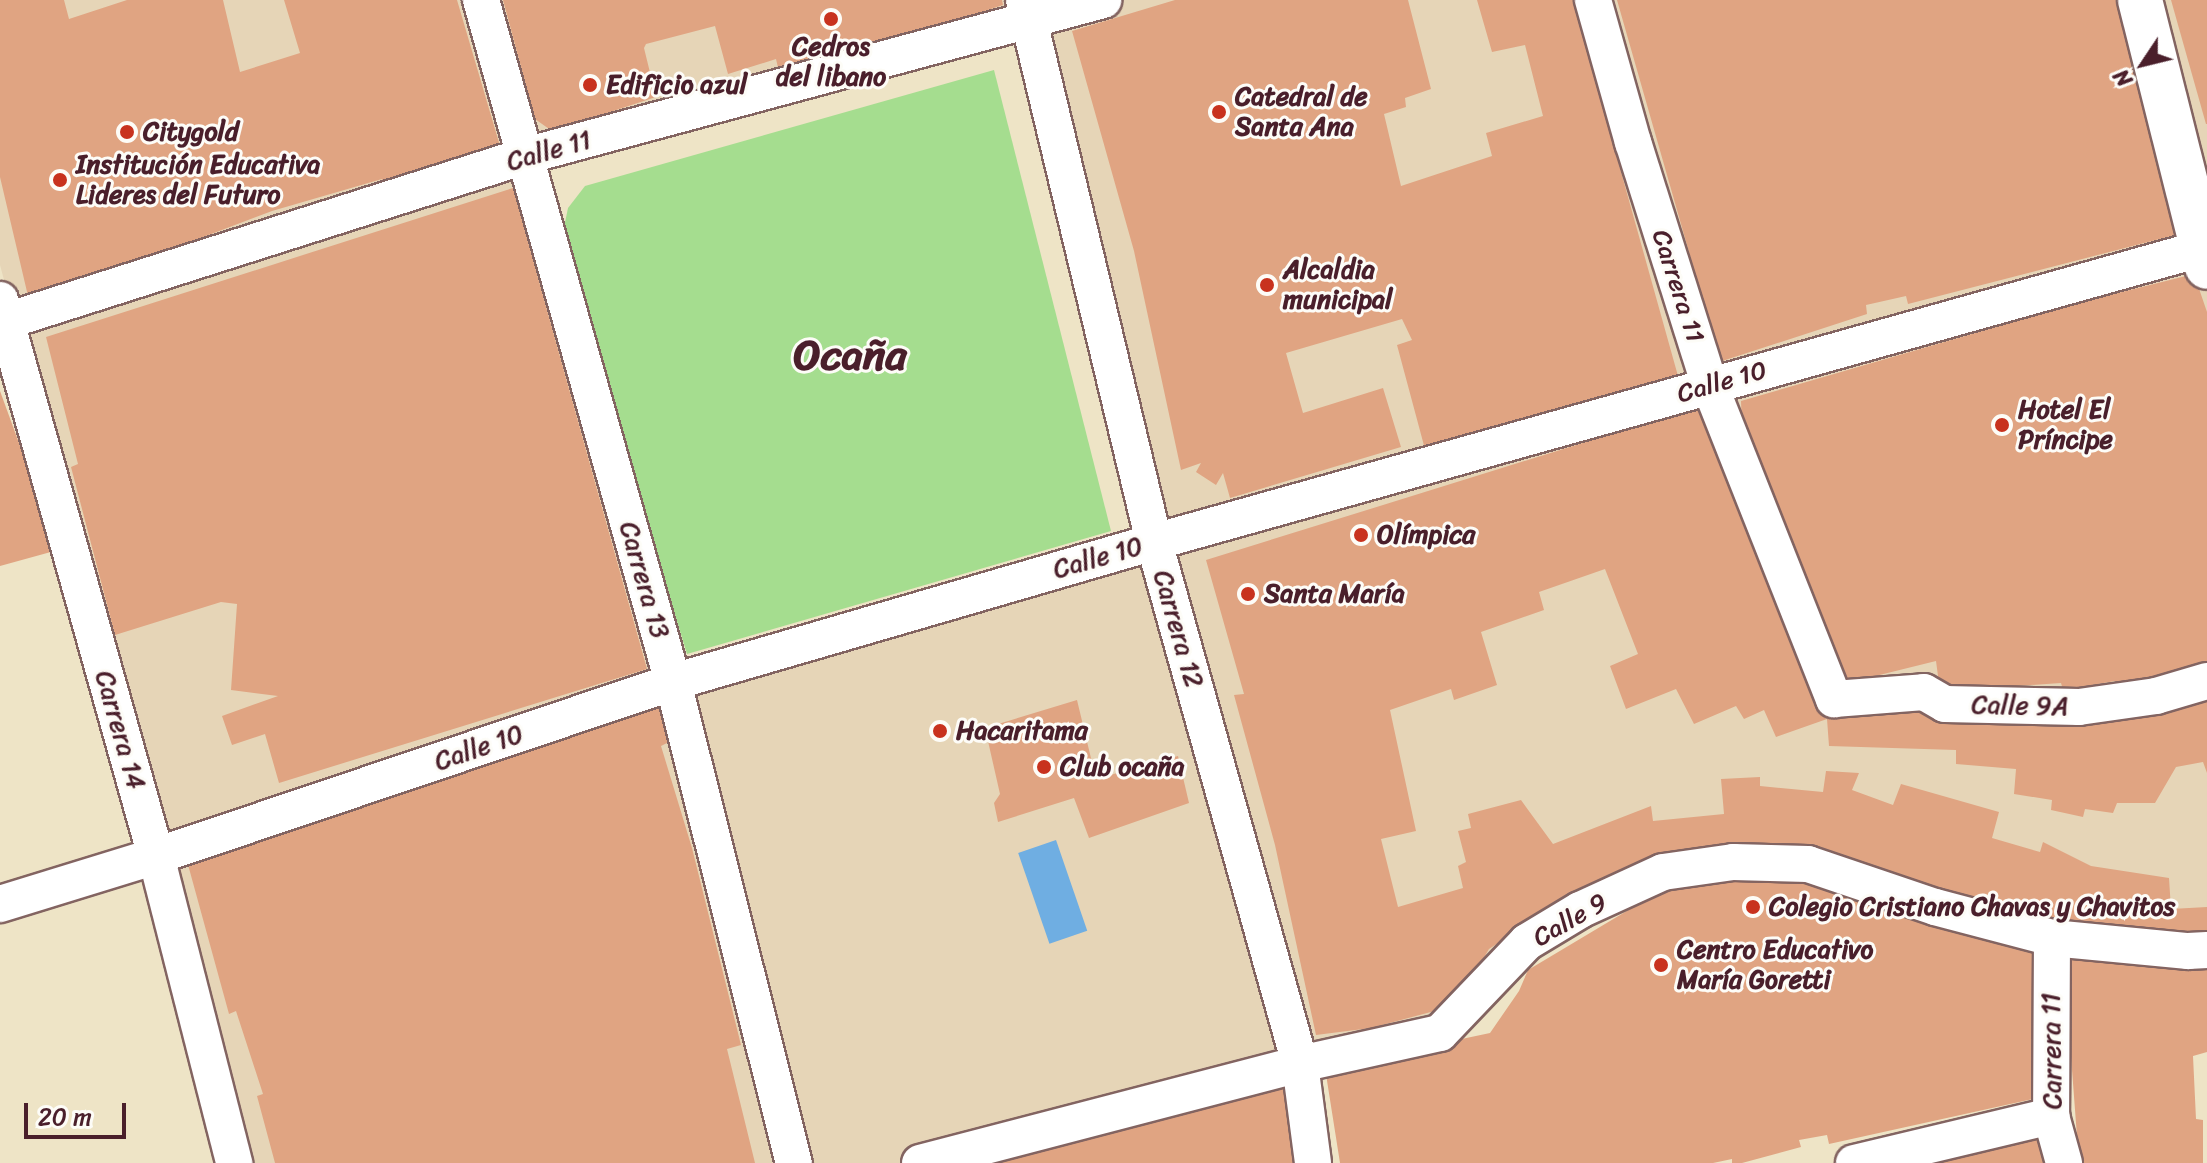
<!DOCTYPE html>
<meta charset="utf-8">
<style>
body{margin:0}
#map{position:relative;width:2207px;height:1163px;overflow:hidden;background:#eee4c6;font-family:Sriracha,sans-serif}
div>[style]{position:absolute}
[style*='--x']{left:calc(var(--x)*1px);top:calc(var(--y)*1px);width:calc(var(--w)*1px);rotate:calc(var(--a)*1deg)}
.built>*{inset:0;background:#e6d5b7}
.green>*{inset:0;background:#a5dd8f}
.water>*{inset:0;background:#6faee2;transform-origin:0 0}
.building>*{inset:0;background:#e0a482}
.roads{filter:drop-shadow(2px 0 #836461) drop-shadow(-2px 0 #836461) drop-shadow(0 2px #836461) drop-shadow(0 -2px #836461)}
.minor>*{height:36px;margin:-18px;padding:0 18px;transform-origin:18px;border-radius:18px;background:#fff}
.tertiary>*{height:44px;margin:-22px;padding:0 22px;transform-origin:22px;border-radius:22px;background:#fff}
.dots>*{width:22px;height:22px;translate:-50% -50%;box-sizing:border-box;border:4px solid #fdfcf7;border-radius:50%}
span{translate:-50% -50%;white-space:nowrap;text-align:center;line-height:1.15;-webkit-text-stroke:6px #fdfcf7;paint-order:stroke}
.poi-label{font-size:26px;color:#4a1f2b;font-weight:700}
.left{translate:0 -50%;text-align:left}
.street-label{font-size:26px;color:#4a1f2b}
.town-label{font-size:42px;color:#4a1f2b;font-weight:700}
.north{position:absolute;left:2103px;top:24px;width:80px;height:80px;-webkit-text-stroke:6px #fdfcf7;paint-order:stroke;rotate:235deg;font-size:22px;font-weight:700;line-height:32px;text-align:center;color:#4a1f2b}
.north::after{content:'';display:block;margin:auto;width:28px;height:36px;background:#4a1f2b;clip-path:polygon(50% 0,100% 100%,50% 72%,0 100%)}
.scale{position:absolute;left:24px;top:1103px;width:102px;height:36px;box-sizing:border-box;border:4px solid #4a1f2b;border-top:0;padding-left:10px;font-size:24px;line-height:28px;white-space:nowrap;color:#4a1f2b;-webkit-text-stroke:6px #fdfcf7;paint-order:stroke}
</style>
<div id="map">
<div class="built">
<i style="clip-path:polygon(evenodd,0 0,2207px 0,2207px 944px,2059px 931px,1736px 857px,1682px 864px,1523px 959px,1478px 1019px,1304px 1054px,1318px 1163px,242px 1163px,0 265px,0 0,1021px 36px,1159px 527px,682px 667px,520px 166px,1021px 36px)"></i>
</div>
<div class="green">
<i style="clip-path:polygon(994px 70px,1111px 531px,687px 654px,561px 242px,568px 208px,585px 186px)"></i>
</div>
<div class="water">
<i style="left:1056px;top:840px;width:96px;height:40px;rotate:71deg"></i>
</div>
<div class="building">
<i style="clip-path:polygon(0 0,64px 0,69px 19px,127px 0,223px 0,240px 72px,300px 53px,284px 0,457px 0,500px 146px,383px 183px,382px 179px,272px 211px,127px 266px,28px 296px,0 177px)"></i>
<i style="clip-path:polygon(503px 0,1002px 0,1003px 5px,903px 38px,779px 72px,776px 59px,728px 74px,715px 26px,646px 44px,644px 48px,656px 97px,552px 131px,535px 119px)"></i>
<i style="clip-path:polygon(1175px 0,1408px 0,1431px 89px,1405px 98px,1406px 107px,1384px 114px,1401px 186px,1492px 156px,1486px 133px,1543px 116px,1525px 45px,1492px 52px,1477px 0,1573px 0,1678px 376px,1426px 453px,1397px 345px,1412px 340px,1402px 319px,1286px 353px,1303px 413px,1383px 388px,1401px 447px,1230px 498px,1223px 473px,1216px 485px,1196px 472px,1201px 463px,1181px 470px,1134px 251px,1072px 31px)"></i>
<i style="clip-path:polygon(1617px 0,2120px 0,2179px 234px,1908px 304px,1906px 296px,1866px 305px,1867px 314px,1716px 363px,1700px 309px,1705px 308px)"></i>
<i style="clip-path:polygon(2171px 0,2207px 0,2207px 124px,2206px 124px)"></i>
<i style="clip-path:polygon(513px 188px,647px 669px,279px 783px,265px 734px,232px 745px,222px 716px,278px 696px,231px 690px,237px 604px,221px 602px,115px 635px,71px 467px,78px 464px,46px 337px)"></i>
<i style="clip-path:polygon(2194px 274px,2207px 312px,2207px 666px,2159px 681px,2115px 686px,2115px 681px,2063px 690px,2061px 683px,1940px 691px,1936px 661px,1843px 684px,1742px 430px,1741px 401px,2082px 302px)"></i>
<i style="clip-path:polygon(0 391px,58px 550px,0 566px)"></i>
<i style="clip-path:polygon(1705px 405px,1830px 708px,2207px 690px,2207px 773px,2203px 762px,2176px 767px,2155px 803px,2117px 803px,2113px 813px,2085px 809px,2083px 817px,2051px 810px,2052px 800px,2014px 794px,2016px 769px,1956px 764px,1956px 750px,1829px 746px,1827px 719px,1776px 737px,1764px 710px,1744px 719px,1736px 706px,1694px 724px,1676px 689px,1626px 709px,1610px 666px,1638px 654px,1605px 569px,1539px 592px,1544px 610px,1481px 632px,1497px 685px,1454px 700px,1451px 689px,1390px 710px,1416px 831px,1381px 839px,1398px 907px,1463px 888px,1458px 866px,1466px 862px,1458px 831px,1471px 828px,1468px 814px,1521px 800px,1553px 844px,1651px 806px,1653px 821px,1724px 814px,1721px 779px,1760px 777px,1760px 786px,1823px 792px,1826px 771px,1859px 773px,1852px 790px,1893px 805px,1901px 784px,1999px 812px,1992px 838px,2040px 852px,2043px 842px,2091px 866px,2169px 878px,2171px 909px,2207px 907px,2207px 939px,2068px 922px,1939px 889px,1937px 893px,1801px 845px,1731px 843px,1665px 853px,1554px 906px,1489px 949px,1460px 998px,1441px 1003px,1442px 1009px,1371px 1028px,1316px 1035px,1275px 845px,1234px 695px,1244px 694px,1206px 560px)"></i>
<i style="clip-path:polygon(658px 700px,671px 741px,661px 746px,692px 848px,741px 1045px,727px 1049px,755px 1163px,275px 1163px,257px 1096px,263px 1094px,236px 1011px,229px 1014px,187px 861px,591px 730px,591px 722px)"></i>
<i style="clip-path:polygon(1077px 700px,1096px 779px,1178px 756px,1189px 803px,1089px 838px,1074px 798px,998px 822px,994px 803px,1000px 794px,985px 728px)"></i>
<i style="clip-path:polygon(1733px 868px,1820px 885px,2047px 945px,2043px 1040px,2031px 1039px,2037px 1098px,1829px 1144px,1827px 1135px,1799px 1140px,1801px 1147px,1742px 1163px,1732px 1163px,1732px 1159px,1713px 1163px,1340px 1163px,1325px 1068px,1490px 1033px,1519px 991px,1528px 970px,1687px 875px)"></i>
<i style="clip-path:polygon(2063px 950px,2207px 959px,2207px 1052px,2193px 1056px,2196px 1119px,2203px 1120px,2203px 1163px,2079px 1163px)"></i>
<i style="clip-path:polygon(1287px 1074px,1298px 1163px,995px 1163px,1093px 1135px)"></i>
<i style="clip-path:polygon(2041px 1136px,2047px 1163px,1939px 1163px,1939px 1162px)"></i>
</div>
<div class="roads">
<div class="minor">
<i style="--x:481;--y:0;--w:709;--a:74.28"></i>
<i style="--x:673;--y:682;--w:496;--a:75.9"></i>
<i style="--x:1024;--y:0;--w:557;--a:76.51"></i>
<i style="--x:1154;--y:542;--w:542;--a:74.37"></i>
<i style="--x:1300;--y:1064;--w:100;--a:82.5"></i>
<i style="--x:1593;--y:0;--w:148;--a:74.3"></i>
<i style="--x:1633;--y:142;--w:256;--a:72.5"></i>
<i style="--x:1710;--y:386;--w:337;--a:68.4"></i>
<i style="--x:1834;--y:699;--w:90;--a:-4.4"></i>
<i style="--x:1924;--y:692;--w:24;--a:30"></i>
<i style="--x:1945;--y:704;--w:134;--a:1.3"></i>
<i style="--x:2079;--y:707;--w:78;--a:-8.1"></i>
<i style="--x:2156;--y:696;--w:53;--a:-16.4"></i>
<i style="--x:0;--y:300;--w:577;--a:74.33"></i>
<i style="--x:156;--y:856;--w:317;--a:75.7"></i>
<i style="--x:0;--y:323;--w:551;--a:-17.65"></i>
<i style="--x:525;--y:156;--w:599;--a:-15.1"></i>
<i style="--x:0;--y:904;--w:163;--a:-17.1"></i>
<i style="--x:156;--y:856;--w:545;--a:-18.6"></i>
<i style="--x:673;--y:682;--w:501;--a:-16.23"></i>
<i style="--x:1154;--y:542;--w:1094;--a:-15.65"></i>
<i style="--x:2052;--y:938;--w:178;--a:90.3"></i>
<i style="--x:2051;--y:1116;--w:49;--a:74.5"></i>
<i style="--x:920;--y:1163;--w:393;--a:-14.6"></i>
<i style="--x:1300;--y:1064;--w:143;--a:-12.5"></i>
<i style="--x:1440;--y:1033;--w:126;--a:-46.3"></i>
<i style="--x:1527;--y:942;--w:62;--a:-31.1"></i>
<i style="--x:1580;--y:910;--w:91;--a:-24.6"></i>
<i style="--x:1663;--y:872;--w:71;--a:-8.1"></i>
<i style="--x:1733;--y:862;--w:75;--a:1.5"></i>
<i style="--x:1808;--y:864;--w:134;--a:18.7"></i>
<i style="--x:1935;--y:907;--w:121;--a:14.8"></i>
<i style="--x:2052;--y:938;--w:137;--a:5.5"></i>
<i style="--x:2188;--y:951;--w:19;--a:-3"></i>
<i style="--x:1854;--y:1163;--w:203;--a:-13.4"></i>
</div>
<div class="tertiary">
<i style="--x:2140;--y:0;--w:275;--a:75.9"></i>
</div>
</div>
<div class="dots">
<i style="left:831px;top:19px;background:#c8321e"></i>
<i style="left:590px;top:85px;background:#c8321e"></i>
<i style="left:1219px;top:112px;background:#c8321e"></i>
<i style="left:127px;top:132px;background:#c8321e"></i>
<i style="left:60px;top:180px;background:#c8321e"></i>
<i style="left:1267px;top:285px;background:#c8321e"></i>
<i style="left:2002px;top:425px;background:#c8321e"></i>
<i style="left:1361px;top:535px;background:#c8321e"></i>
<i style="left:1248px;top:594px;background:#c8321e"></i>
<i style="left:940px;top:731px;background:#c8321e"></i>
<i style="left:1044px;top:767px;background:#c8321e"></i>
<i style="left:1753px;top:907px;background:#c8321e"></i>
<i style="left:1661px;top:965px;background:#c8321e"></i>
</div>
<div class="poi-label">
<span style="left:831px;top:62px">Cedros<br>del libano</span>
<span class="left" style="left:606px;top:85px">Edificio azul</span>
<span class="left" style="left:1235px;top:112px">Catedral de<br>Santa Ana</span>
<span class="left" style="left:143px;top:132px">Citygold</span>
<span class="left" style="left:76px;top:180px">Institución Educativa<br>Lideres del Futuro</span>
<span class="left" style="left:1283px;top:285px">Alcaldia<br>municipal</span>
<span class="left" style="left:2018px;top:425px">Hotel El<br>Príncipe</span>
<span class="left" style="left:1377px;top:535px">Olímpica</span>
<span class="left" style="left:1264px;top:594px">Santa María</span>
<span class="left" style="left:956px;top:731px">Hacaritama</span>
<span class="left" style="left:1060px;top:767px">Club ocaña</span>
<span class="left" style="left:1769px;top:907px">Colegio Cristiano Chavas y Chavitos</span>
<span class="left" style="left:1677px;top:965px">Centro Educativo<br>María Goretti</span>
</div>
<div class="street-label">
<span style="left:549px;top:151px;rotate:-16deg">Calle 11</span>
<span style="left:1678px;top:286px;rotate:72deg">Carrera 11</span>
<span style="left:1722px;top:382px;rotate:-16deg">Calle 10</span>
<span style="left:1098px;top:558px;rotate:-16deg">Calle 10</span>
<span style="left:644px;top:580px;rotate:74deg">Carrera 13</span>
<span style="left:1178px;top:629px;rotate:74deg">Carrera 12</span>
<span style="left:2020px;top:706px;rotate:1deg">Calle 9A</span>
<span style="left:120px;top:730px;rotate:74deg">Carrera 14</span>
<span style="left:479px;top:748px;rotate:-19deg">Calle 10</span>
<span style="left:1570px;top:920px;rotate:-30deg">Calle 9</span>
<span style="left:2052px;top:1051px;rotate:-91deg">Carrera 11</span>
</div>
<div class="town-label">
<span style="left:850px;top:355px">Ocaña</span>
</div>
<div class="north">N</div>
<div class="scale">20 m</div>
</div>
